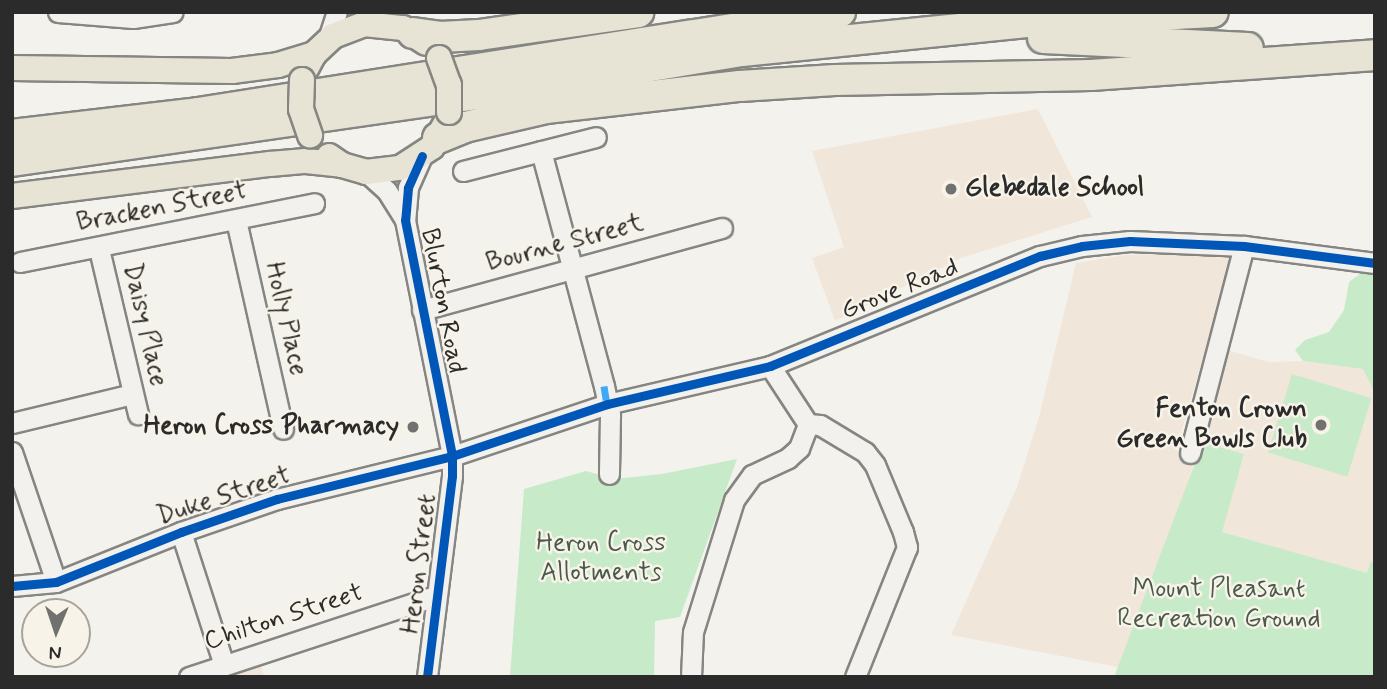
<!DOCTYPE html>
<style>
body{margin:0}
#map{position:relative;width:1387px;height:689px;overflow:hidden;background:#f4f2ec;font-family:Mynerve,sans-serif}
div>[style]{position:absolute}
[style*='--x']{left:calc(var(--x)*1px);top:calc(var(--y)*1px);width:calc(var(--w)*1px);rotate:calc(var(--a)*1deg)}
.built>*{inset:0;background:#f1e6da}
.green>*{inset:0;background:#c7eac8;transform-origin:0 0}
.roads{filter:drop-shadow(2px 0 #858582) drop-shadow(-2px 0 #858582) drop-shadow(0 2px #858582) drop-shadow(0 -2px #858582)}
.minor>*{height:19px;margin:-9.5px;padding:0 9.5px;transform-origin:9.5px;border-radius:9.5px;background:#f2f1ed}
.major>*{height:24px;margin:-12px;padding:0 12px;transform-origin:12px;border-radius:12px;background:#e8e4d5}
.highway>*{height:30px;margin:-15px;padding:0 15px;transform-origin:15px;border-radius:15px;background:#e8e4d5}
.bridges{filter:drop-shadow(2px 0 #858582) drop-shadow(-2px 0 #858582) drop-shadow(0 2px #858582) drop-shadow(0 -2px #858582)}
.major-bridge>*{height:24px;margin:-12px;padding:0 12px;transform-origin:12px;border-radius:12px;background:#e8e4d5}
.quiet>*{height:7px;margin-top:-3.5px;transform-origin:0;background:repeating-linear-gradient(90deg,#3fa9f5 0 14px,transparent 0 21px)}
.cycleway>*{height:9px;margin:-4.5px;padding:0 4.5px;transform-origin:4.5px;border-radius:4.5px;background:#0057b8}
.dots>*{width:19px;height:19px;translate:-50% -50%;box-sizing:border-box;border:4px solid #f7f3e8;border-radius:50%}
span{translate:-50% -50%;white-space:nowrap;text-align:center;line-height:1.15;-webkit-text-stroke:5px #f7f3e8;paint-order:stroke}
.poi-label{font-size:26px;color:#2b2b2b;font-weight:700}
.left{translate:0 -50%;text-align:left}
.right{translate:-100% -50%;text-align:right}
.street-label{font-size:26px;color:#2b2b2b}
.park-label{font-size:26px;color:#49594b}
.frame{position:absolute;inset:0;border:14px solid #2b2b2b;pointer-events:none}
.north{position:absolute;left:21px;top:598px;width:70px;height:70px;box-sizing:border-box;background:#f7f3e8;border:2px solid #a5a39c;border-radius:50%;rotate:182deg;font-size:19px;font-weight:700;line-height:28px;text-align:center;color:#2b2b2b}
.north::after{content:'';display:block;margin:auto;width:24px;height:32px;background:#71716f;clip-path:polygon(50% 0,100% 100%,50% 72%,0 100%)}
</style>
<div id="map">
<div class="built">
<i style="clip-path:polygon(1038px 109px,1092px 217px,961px 258px,835px 321px,812px 258px,844px 247px,812px 151px)"></i>
<i style="clip-path:polygon(1184px 254px,1232px 259px,1176px 450px,1195px 459px,1180px 508px,1118px 667px,951px 635px,1017px 487px,1039px 417px,1076px 263px,1125px 255px)"></i>
<i style="clip-path:polygon(1223px 349px,1269px 362px,1303px 361px,1364px 369px,1375px 393px,1375px 561px,1368px 567px,1375px 575px,1221px 532px,1244px 454px,1203px 442px)"></i>
<i style="clip-path:polygon(261px 666px,264px 677px,227px 677px)"></i>
</div>
<div class="green">
<i style="clip-path:polygon(1364px 271px,1371px 271px,1375px 278px,1375px 393px,1363px 369px,1303px 361px,1295px 350px,1305px 340px,1329px 332px,1344px 310px,1349px 282px)"></i>
<i style="left:1292px;top:374px;width:83px;height:82px;rotate:17deg"></i>
<i style="clip-path:polygon(1203px 442px,1244px 454px,1222px 532px,1367px 573px,1370px 563px,1375px 561px,1375px 677px,1114px 677px)"></i>
<i style="clip-path:polygon(737px 459px,680px 617px,655px 621px,654px 677px,510px 677px,524px 489px,586px 471px,614px 479px,662px 474px)"></i>
</div>
<div class="roads">
<div class="minor">
<i style="--x:58;--y:12;--w:75;--a:4.6"></i>
<i style="--x:133;--y:18;--w:40;--a:-8.5"></i>
<i style="--x:323;--y:44;--w:10;--a:-53"></i>
<i style="--x:329;--y:36;--w:25;--a:-72"></i>
<i style="--x:541;--y:151;--w:243;--a:75"></i>
<i style="--x:604;--y:386;--w:30;--a:78"></i>
<i style="--x:610;--y:415;--w:59;--a:91"></i>
<i style="--x:422;--y:156;--w:35;--a:114"></i>
<i style="--x:408;--y:188;--w:32;--a:95"></i>
<i style="--x:405;--y:220;--w:241;--a:78.7"></i>
<i style="--x:452;--y:456;--w:20;--a:90"></i>
<i style="--x:452;--y:476;--w:203;--a:97.1"></i>
<i style="--x:463;--y:171;--w:137;--a:-14.3"></i>
<i style="--x:366;--y:172;--w:28;--a:42"></i>
<i style="--x:387;--y:191;--w:34;--a:58"></i>
<i style="--x:236;--y:220;--w:214;--a:77.3"></i>
<i style="--x:99;--y:249;--w:170;--a:76.7"></i>
<i style="--x:20;--y:262;--w:300;--a:-11.3"></i>
<i style="--x:422;--y:310;--w:311;--a:-15.3"></i>
<i style="--x:770;--y:366;--w:69;--a:56.8"></i>
<i style="--x:808;--y:424;--w:12;--a:5"></i>
<i style="--x:820;--y:425;--w:52;--a:31"></i>
<i style="--x:865;--y:452;--w:16;--a:52"></i>
<i style="--x:875;--y:465;--w:73;--a:67.3"></i>
<i style="--x:903;--y:532;--w:16;--a:75"></i>
<i style="--x:907;--y:547;--w:140;--a:111.8"></i>
<i style="--x:12;--y:423;--w:124;--a:-13.5"></i>
<i style="--x:12;--y:452;--w:137;--a:71.3"></i>
<i style="--x:1190;--y:453;--w:214;--a:-75.4"></i>
<i style="--x:181;--y:532;--w:140;--a:72.1"></i>
<i style="--x:12;--y:586;--w:44;--a:-5.2"></i>
<i style="--x:56;--y:582;--w:135;--a:-21.8"></i>
<i style="--x:181;--y:532;--w:102;--a:-19"></i>
<i style="--x:277;--y:499;--w:180;--a:-13.8"></i>
<i style="--x:452;--y:456;--w:163;--a:-18.5"></i>
<i style="--x:607;--y:404;--w:167;--a:-13.1"></i>
<i style="--x:770;--y:366;--w:292;--a:-22.2"></i>
<i style="--x:1040;--y:256;--w:43;--a:-13.4"></i>
<i style="--x:1082;--y:246;--w:48;--a:-5.9"></i>
<i style="--x:1130;--y:241;--w:114;--a:2.5"></i>
<i style="--x:1244;--y:246;--w:132;--a:7.4"></i>
<i style="--x:189;--y:677;--w:259;--a:-18.2"></i>
<i style="--x:691;--y:677;--w:45;--a:-87.5"></i>
<i style="--x:693;--y:632;--w:138;--a:-72.7"></i>
<i style="--x:734;--y:500;--w:31;--a:-54"></i>
<i style="--x:752;--y:475;--w:40;--a:-25"></i>
<i style="--x:788;--y:458;--w:15;--a:-42"></i>
<i style="--x:799;--y:448;--w:26;--a:-69"></i>
</div>
<div class="major">
<i style="--x:307;--y:67;--w:15;--a:-62"></i>
<i style="--x:314;--y:54;--w:26;--a:-43"></i>
<i style="--x:333;--y:36;--w:33;--a:-21"></i>
<i style="--x:364;--y:24;--w:39;--a:6"></i>
<i style="--x:403;--y:28;--w:27;--a:33"></i>
<i style="--x:12;--y:68;--w:220;--a:0.8"></i>
<i style="--x:232;--y:71;--w:46;--a:-7.4"></i>
<i style="--x:278;--y:65;--w:38;--a:-17"></i>
<i style="--x:329;--y:156;--w:16;--a:35"></i>
<i style="--x:342;--y:165;--w:25;--a:16"></i>
<i style="--x:366;--y:172;--w:34;--a:-7"></i>
<i style="--x:400;--y:168;--w:38;--a:-33"></i>
<i style="--x:432;--y:147;--w:28;--a:-60"></i>
<i style="--x:12;--y:196;--w:260;--a:-7.1"></i>
<i style="--x:270;--y:164;--w:36;--a:-5"></i>
<i style="--x:306;--y:161;--w:36;--a:6"></i>
</div>
<div class="highway">
<i style="--x:413;--y:33;--w:27;--a:8"></i>
<i style="--x:440;--y:37;--w:39;--a:-3"></i>
<i style="--x:479;--y:35;--w:161;--a:-8.2"></i>
<i style="--x:1043;--y:38;--w:205;--a:2.8"></i>
<i style="--x:12;--y:135;--w:187;--a:-6.7"></i>
<i style="--x:198;--y:113;--w:650;--a:-8.94"></i>
<i style="--x:438;--y:138;--w:29;--a:-22"></i>
<i style="--x:465;--y:127;--w:83;--a:-13.2"></i>
<i style="--x:546;--y:108;--w:195;--a:-6.5"></i>
<i style="--x:740;--y:86;--w:95;--a:-3.6"></i>
<i style="--x:835;--y:80;--w:256;--a:-1.1"></i>
<i style="--x:1091;--y:75;--w:285;--a:-4"></i>
<i style="--x:12;--y:161;--w:486;--a:-8.2"></i>
<i style="--x:493;--y:92;--w:252;--a:-9.4"></i>
<i style="--x:742;--y:51;--w:286;--a:-5.8"></i>
<i style="--x:1027;--y:22;--w:186;--a:-3.1"></i>
</div>
</div>
<div class="bridges">
<div class="major-bridge">
<i style="--x:439;--y:58;--w:29;--a:70"></i>
<i style="--x:449;--y:85;--w:27;--a:90"></i>
<i style="--x:302;--y:80;--w:29;--a:92"></i>
<i style="--x:301;--y:109;--w:28;--a:71"></i>
</div>
</div>
<div class="quiet">
<i style="--x:604;--y:386;--w:18;--a:81"></i>
</div>
<div class="cycleway">
<i style="--x:422;--y:156;--w:35;--a:114"></i>
<i style="--x:408;--y:188;--w:32;--a:95"></i>
<i style="--x:405;--y:220;--w:241;--a:78.7"></i>
<i style="--x:452;--y:456;--w:20;--a:90"></i>
<i style="--x:452;--y:476;--w:203;--a:97.1"></i>
<i style="--x:12;--y:586;--w:44;--a:-5.2"></i>
<i style="--x:56;--y:582;--w:135;--a:-21.8"></i>
<i style="--x:181;--y:532;--w:102;--a:-19"></i>
<i style="--x:277;--y:499;--w:180;--a:-13.8"></i>
<i style="--x:452;--y:456;--w:163;--a:-18.5"></i>
<i style="--x:607;--y:404;--w:167;--a:-13.1"></i>
<i style="--x:770;--y:366;--w:292;--a:-22.2"></i>
<i style="--x:1040;--y:256;--w:43;--a:-13.4"></i>
<i style="--x:1082;--y:246;--w:48;--a:-5.9"></i>
<i style="--x:1130;--y:241;--w:114;--a:2.5"></i>
<i style="--x:1244;--y:246;--w:132;--a:7.4"></i>
</div>
<div class="dots">
<i style="left:951px;top:189px;background:#71716f"></i>
<i style="left:1321px;top:425px;background:#71716f"></i>
<i style="left:413px;top:427px;background:#71716f"></i>
</div>
<div class="poi-label">
<span class="left" style="left:965px;top:189px">Glebedale School</span>
<span class="right" style="left:1307px;top:425px">Fenton Crown<br>Green Bowls Club</span>
<span class="right" style="left:399px;top:427px">Heron Cross Pharmacy</span>
</div>
<div class="street-label">
<span style="left:162px;top:208px;rotate:-11deg">Bracken Street</span>
<span style="left:565px;top:244px;rotate:-15deg">Bourne Street</span>
<span style="left:900px;top:290px;rotate:-22deg">Grove Road</span>
<span style="left:442px;top:301px;rotate:79deg">Blurton Road</span>
<span style="left:285px;top:319px;rotate:77deg">Holly Place</span>
<span style="left:144px;top:325px;rotate:77deg">Daisy Place</span>
<span style="left:224px;top:497px;rotate:-18deg">Duke Street</span>
<span style="left:420px;top:564px;rotate:-83deg">Heron Street</span>
<span style="left:284px;top:618px;rotate:-18deg">Chilton Street</span>
</div>
<div class="park-label">
<span style="left:601px;top:559px">Heron Cross<br>Allotments</span>
<span style="left:1219px;top:605px">Mount Pleasant<br>Recreation Ground</span>
</div>
<div class="frame"></div>
<div class="north">N</div>
</div>
